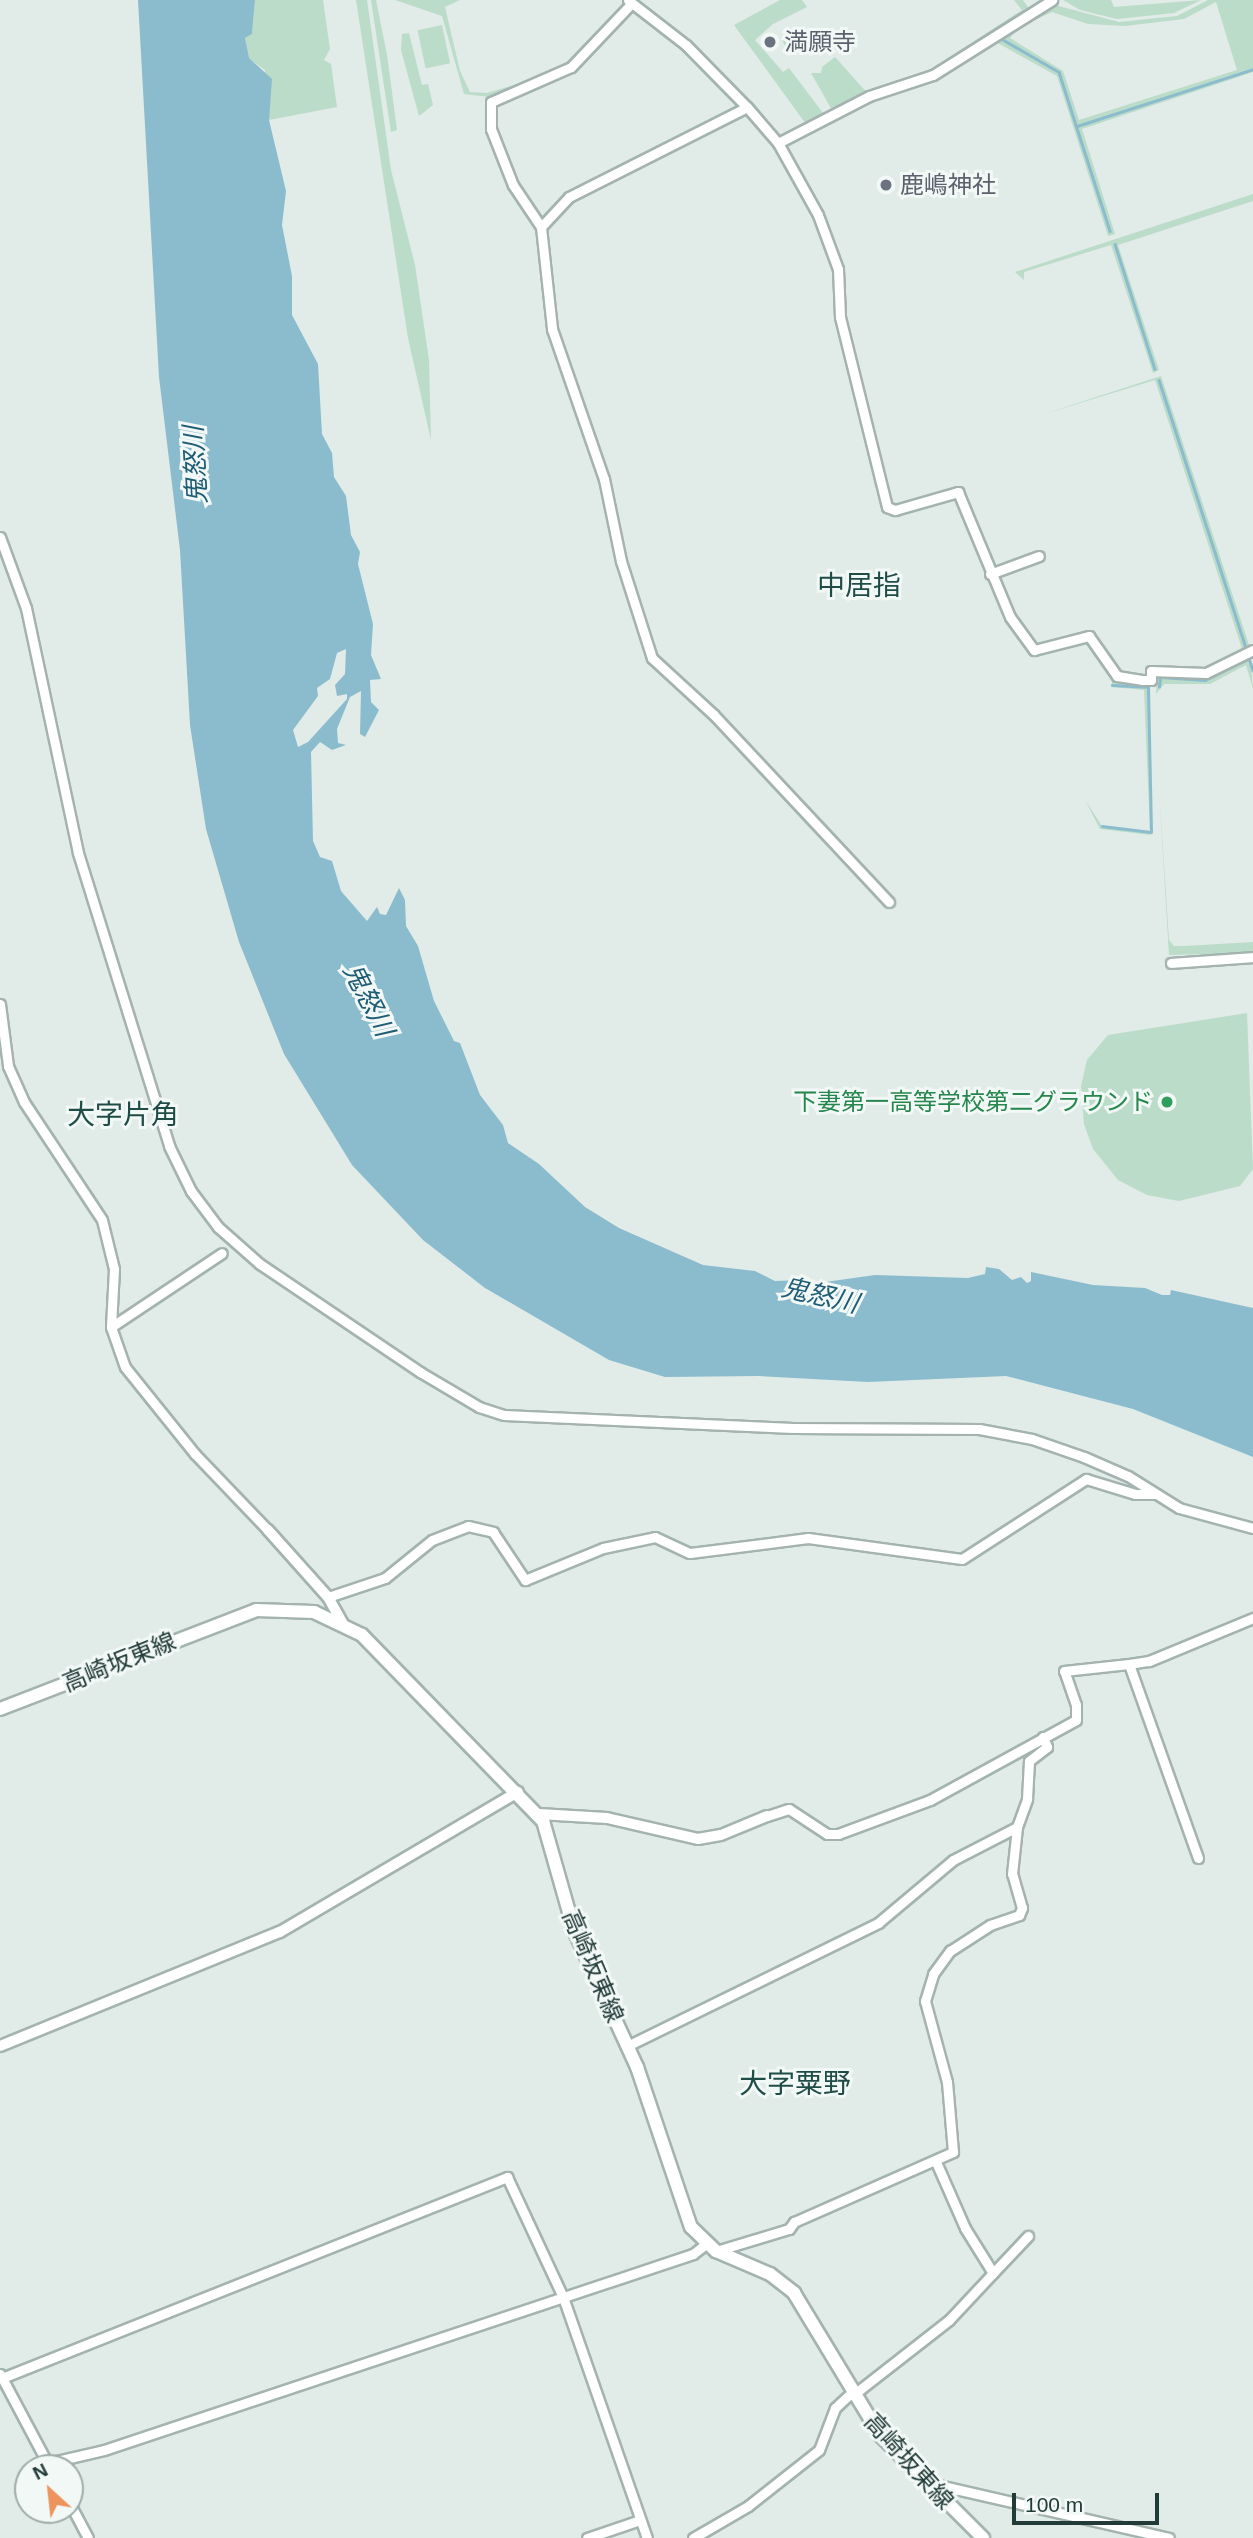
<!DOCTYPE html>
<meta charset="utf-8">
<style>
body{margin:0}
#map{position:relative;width:1253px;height:2538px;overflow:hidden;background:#e1ebe8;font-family:Helvetica,"Noto Sans JP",sans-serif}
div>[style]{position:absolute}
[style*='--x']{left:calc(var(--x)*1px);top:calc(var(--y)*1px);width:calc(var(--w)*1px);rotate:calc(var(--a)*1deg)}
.green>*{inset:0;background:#bbdcc8;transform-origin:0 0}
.water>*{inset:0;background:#8bbcce}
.stream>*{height:2.5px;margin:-1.25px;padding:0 1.25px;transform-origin:1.25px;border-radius:1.25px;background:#8bbcce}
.roads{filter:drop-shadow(2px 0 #a4b3b0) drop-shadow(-2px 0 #a4b3b0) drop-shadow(0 2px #a4b3b0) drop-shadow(0 -2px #a4b3b0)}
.minor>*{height:9px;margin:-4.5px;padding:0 4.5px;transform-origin:4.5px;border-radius:4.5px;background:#fff}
.tertiary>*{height:10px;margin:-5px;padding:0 5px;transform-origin:5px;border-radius:5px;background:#fff}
.secondary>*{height:12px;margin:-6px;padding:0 6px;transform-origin:6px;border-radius:6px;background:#fff}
.dots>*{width:19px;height:19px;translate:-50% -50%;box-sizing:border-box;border:4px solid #f2f8f6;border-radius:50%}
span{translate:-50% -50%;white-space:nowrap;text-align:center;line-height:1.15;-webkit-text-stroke:6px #f2f8f6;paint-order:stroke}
.worship-label{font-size:24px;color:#5b616d}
.left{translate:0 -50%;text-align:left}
.leisure-label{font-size:24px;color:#27864d}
.right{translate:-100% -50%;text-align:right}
.street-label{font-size:24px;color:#223b38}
.water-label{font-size:26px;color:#1f5c75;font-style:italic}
.quarter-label{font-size:28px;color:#1f4c47}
.north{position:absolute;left:14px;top:2454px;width:70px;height:70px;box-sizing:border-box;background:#f2f8f6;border:2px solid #9facaa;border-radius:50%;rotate:333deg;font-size:19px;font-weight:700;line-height:28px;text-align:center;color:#223b38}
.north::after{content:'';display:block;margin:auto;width:24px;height:32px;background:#ec935e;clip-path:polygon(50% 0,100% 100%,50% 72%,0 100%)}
.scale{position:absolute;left:1012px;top:2493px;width:147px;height:32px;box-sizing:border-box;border:4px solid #223b38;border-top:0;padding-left:9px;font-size:21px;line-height:24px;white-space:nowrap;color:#223b38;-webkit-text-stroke:5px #f2f8f6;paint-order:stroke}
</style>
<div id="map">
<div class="green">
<i style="clip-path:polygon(255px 0,323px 0,330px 49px,324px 60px,331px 64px,337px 107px,269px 120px,265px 70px,248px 58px,245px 38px,252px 34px)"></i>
<i style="clip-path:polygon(356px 0,367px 0,391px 170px,415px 265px,429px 360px,431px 440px,408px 338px)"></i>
<i style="clip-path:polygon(371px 0,376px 0,387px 55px,397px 130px,391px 132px)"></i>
<i style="clip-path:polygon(395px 0,460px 0,445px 7px,460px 71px,470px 92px,487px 93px,545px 76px,490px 97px,464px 94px,442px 16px)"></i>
<i style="clip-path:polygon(780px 0,802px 0,807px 7px,773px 24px,755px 40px,783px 72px,789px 68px,823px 113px,806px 124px,734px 25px)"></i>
<i style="clip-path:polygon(1014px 0,1023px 0,1030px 10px,933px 68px,1022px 10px)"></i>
<i style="clip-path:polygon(1063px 0,1111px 0,1114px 7px,1201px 0,1174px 13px,1117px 19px,1080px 10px)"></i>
<i style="clip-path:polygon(evenodd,1208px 0,1253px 0,1253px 72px,1082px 129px,1115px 234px,1108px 236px,1057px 76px,994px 41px,1051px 4px,1119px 22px,1177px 16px,1208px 0,1216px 2px,1237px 70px,1079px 120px,1063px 71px,1010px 38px,1018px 28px,1052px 12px,1088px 24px,1125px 26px,1184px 19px,1216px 2px)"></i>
<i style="left:442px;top:25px;width:39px;height:25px;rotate:78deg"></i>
<i style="clip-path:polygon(803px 30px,807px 39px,790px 55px,781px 38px)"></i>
<i style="clip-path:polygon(409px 33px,422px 85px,428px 84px,433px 105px,419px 116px,401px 50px,402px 34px)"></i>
<i style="clip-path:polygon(835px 57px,868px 94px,832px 110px,811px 73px,821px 73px,822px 67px)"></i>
<i style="clip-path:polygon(1253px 194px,1253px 201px,1118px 245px,1159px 370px,1153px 373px,1111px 245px,1024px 272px,1024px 280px,1015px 272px)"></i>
<i style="clip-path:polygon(1161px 376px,1250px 648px,1243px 652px,1155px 380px,1041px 415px)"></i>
<i style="clip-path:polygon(1250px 654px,1253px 689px,1246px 665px,1210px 684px,1164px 684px,1156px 694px,1157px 674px,1205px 677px)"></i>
<i style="clip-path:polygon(1112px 681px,1149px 684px,1151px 835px,1100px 829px,1085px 800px,1102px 826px,1150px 832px,1144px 690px,1112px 687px)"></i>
<i style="clip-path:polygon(1159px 790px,1169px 940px,1174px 946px,1185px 946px,1253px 942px,1253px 953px,1169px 955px)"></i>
<i style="clip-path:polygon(1247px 1013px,1253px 1169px,1240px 1186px,1179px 1201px,1147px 1195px,1118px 1180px,1093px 1149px,1084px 1124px,1081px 1086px,1087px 1060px,1108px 1035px)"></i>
</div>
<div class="water">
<i style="clip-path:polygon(evenodd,138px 0,255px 0,252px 34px,245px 38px,249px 58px,272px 79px,269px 120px,286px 191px,282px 225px,292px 276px,292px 315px,318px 364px,322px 434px,332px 453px,334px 477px,346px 496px,351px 535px,360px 552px,358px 564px,373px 624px,371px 655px,381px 679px,370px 680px,371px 702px,379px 710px,365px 737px,360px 734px,361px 691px,350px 697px,337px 729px,338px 743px,346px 745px,332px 750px,320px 742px,311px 752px,313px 841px,320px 857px,332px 861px,341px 891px,367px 921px,377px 907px,380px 914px,386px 915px,399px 888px,405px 900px,406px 926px,418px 946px,434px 1001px,454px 1041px,460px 1043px,480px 1095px,503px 1125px,508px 1143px,539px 1164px,585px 1207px,619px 1228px,703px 1265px,755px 1271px,775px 1281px,804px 1280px,811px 1284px,875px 1275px,968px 1278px,985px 1274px,986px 1267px,999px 1269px,1012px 1280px,1021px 1277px,1027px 1283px,1031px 1281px,1031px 1272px,1093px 1285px,1145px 1288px,1162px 1295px,1170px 1295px,1171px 1290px,1253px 1308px,1253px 1457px,1133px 1409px,1006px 1376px,868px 1382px,759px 1376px,665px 1377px,609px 1360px,485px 1288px,423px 1240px,352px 1165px,284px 1054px,239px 942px,206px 829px,190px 725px,180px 550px,159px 377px,138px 0,346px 649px,345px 674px,335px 685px,337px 696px,347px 694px,347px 699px,308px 742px,298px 747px,293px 730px,318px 696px,317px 688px,330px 679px,337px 653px,346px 649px)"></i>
</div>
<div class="stream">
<i style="--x:1002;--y:39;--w:66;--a:30.1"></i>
<i style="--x:1059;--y:72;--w:167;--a:72.2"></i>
<i style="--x:1077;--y:126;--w:185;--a:-17.9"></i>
<i style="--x:1115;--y:244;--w:131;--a:72.3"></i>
<i style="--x:1159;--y:380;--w:282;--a:72"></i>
<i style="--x:1112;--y:685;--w:34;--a:3"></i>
<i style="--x:1159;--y:687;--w:10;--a:-84"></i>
<i style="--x:1160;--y:677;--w:45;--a:3.8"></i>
<i style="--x:1205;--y:680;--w:49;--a:-26.6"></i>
<i style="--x:1249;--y:658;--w:13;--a:72"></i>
<i style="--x:1102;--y:826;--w:49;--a:7"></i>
<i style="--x:1151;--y:832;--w:145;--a:-91.2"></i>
</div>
<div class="roads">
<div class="minor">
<i style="--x:628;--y:0;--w:73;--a:37.8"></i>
<i style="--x:686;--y:45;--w:87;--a:45.5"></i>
<i style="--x:747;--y:107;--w:48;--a:49.3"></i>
<i style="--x:778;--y:143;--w:82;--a:60.9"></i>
<i style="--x:818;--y:215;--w:58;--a:69.7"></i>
<i style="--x:838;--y:269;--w:48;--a:87.6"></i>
<i style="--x:840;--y:317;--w:196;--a:76.1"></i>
<i style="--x:887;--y:507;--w:9;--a:21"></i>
<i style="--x:895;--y:510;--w:66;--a:-15.9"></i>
<i style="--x:958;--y:492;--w:135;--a:67.4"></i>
<i style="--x:1010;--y:617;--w:41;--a:54"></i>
<i style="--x:1034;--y:650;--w:57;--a:-14.3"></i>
<i style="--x:1089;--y:636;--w:49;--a:55"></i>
<i style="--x:1117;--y:676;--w:25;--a:9"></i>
<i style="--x:1142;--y:680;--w:9;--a:0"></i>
<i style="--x:1151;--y:680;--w:9;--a:-90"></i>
<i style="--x:1151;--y:671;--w:55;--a:2.1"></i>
<i style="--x:1206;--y:673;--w:52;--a:-26.1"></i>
<i style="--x:630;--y:5;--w:86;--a:133.6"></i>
<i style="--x:571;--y:67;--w:87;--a:156.4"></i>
<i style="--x:491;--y:102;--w:27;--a:90"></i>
<i style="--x:491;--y:129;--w:60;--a:68.6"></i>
<i style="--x:513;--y:185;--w:50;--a:56.3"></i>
<i style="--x:541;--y:227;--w:103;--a:83.8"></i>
<i style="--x:552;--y:329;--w:159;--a:70.9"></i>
<i style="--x:604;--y:479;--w:84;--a:78.3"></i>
<i style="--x:621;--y:561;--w:102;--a:72.3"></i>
<i style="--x:652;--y:658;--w:84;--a:42.6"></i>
<i style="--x:714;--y:715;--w:256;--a:46.9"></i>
<i style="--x:778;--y:143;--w:102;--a:-27.3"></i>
<i style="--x:869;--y:96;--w:67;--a:-18.2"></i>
<i style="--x:933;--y:75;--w:141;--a:-32.2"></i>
<i style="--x:541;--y:227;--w:41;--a:-47"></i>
<i style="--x:569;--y:197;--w:199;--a:-26.8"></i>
<i style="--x:0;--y:537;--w:76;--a:69.9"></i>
<i style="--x:26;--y:608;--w:250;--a:78"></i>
<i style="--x:78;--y:853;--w:307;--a:72.7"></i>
<i style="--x:169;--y:1146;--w:50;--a:63.9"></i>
<i style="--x:191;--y:1191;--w:45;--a:53.1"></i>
<i style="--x:218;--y:1227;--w:56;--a:41.4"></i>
<i style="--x:260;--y:1264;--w:193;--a:34"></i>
<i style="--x:420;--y:1372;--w:69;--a:30.7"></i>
<i style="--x:479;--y:1407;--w:26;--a:18"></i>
<i style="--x:504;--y:1415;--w:289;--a:2.6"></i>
<i style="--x:793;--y:1428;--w:186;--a:0.3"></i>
<i style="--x:979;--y:1429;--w:54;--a:10.7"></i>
<i style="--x:1032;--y:1439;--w:55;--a:19.1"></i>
<i style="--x:1084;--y:1457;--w:48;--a:23.4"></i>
<i style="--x:1128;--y:1476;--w:60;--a:32.1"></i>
<i style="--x:1179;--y:1508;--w:77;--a:15.1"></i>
<i style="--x:990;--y:574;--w:52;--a:-20.2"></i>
<i style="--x:1171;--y:963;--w:82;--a:-4.2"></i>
<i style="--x:0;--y:1004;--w:63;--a:82.6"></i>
<i style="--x:8;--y:1066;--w:39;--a:66"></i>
<i style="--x:24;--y:1102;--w:141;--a:56.5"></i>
<i style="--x:102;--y:1220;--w:50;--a:76.2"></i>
<i style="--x:114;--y:1269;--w:58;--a:93"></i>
<i style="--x:111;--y:1327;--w:42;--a:70.7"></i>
<i style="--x:125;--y:1367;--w:112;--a:51.2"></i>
<i style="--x:195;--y:1454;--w:105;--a:46.2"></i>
<i style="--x:111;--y:1327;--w:133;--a:-33.7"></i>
<i style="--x:328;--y:1597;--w:60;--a:-18.4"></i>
<i style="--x:385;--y:1578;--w:60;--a:-39"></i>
<i style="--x:432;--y:1540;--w:39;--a:-21"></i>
<i style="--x:468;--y:1526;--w:26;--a:13"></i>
<i style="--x:493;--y:1532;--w:58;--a:56.3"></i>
<i style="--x:525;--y:1580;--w:84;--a:-22.3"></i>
<i style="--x:603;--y:1548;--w:53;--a:-11.9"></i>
<i style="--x:655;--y:1537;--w:38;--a:25"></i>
<i style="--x:690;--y:1553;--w:119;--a:-7.2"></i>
<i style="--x:808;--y:1538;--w:155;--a:7.8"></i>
<i style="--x:962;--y:1559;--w:148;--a:-32.8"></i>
<i style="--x:1086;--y:1479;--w:51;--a:17"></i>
<i style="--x:1135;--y:1494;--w:19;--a:0"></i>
<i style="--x:767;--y:1816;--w:23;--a:-18"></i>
<i style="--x:789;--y:1809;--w:45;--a:33.3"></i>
<i style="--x:827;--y:1834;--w:11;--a:0"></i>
<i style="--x:838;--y:1834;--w:98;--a:-20.3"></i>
<i style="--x:930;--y:1800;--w:166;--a:-28.7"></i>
<i style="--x:1076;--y:1720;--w:15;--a:-90"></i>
<i style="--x:1076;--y:1705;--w:36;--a:-109"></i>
<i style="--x:1064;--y:1671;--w:65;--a:-6.1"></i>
<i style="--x:1198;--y:1858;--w:206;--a:-109.6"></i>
<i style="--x:1129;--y:1664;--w:20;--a:-9"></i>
<i style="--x:1149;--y:1661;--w:113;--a:-22.5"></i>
<i style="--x:627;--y:2046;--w:280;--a:-26.1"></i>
<i style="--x:878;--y:1923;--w:98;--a:-40"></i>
<i style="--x:953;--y:1860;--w:72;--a:-27.3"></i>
<i style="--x:716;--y:2251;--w:76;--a:-16.8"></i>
<i style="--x:789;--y:2229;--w:9;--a:-54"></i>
<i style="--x:794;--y:2222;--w:174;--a:-23.8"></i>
<i style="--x:953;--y:2152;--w:70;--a:-94.9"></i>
<i style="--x:947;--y:2082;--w:84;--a:-105.2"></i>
<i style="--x:925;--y:2001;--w:28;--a:-73"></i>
<i style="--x:933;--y:1974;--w:29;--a:-54"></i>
<i style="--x:950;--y:1951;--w:48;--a:-33"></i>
<i style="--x:990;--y:1925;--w:31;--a:-19"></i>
<i style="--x:1019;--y:1915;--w:8;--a:-67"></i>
<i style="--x:1022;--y:1908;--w:35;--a:-106"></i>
<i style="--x:1012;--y:1874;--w:47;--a:-83.9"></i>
<i style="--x:1017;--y:1827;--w:30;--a:-70"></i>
<i style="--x:1027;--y:1799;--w:38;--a:-87"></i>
<i style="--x:1029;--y:1761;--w:23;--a:-38"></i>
<i style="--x:1047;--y:1747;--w:11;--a:-112"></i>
<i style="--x:993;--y:2273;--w:51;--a:-46.6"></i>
<i style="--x:0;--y:2374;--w:106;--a:62"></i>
<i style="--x:2;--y:2378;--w:544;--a:-21.7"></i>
<i style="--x:507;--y:2177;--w:132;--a:65"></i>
<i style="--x:563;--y:2297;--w:255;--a:70.8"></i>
<i style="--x:853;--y:2395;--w:122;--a:-38"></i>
<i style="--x:949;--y:2320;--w:64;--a:-46.9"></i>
<i style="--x:993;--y:2273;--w:53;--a:-121.9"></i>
<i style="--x:965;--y:2228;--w:72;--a:-113.7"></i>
<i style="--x:48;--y:2463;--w:57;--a:-13.1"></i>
<i style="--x:104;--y:2450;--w:621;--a:-18.41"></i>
<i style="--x:693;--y:2254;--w:16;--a:-38"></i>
<i style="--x:925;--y:2482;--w:250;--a:12.9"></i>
<i style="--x:70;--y:2504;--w:38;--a:62"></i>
<i style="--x:587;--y:2538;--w:56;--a:-18.8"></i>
<i style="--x:693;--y:2538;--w:64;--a:-30.2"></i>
<i style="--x:748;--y:2506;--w:90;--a:-38.3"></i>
<i style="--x:819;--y:2450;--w:45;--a:-69.1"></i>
<i style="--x:835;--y:2408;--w:23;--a:-43"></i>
</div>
<div class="tertiary">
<i style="--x:268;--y:1530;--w:90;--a:48.2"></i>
<i style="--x:328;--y:1597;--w:29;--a:61"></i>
<i style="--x:539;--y:1814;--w:68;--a:3.4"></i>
<i style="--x:607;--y:1818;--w:93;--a:13"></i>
<i style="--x:698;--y:1839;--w:23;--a:-10"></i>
<i style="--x:721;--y:1835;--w:50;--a:-22.4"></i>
<i style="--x:0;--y:2046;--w:302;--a:-22.2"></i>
<i style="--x:280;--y:1932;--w:276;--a:-30.5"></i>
</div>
<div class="secondary">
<i style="--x:0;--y:1709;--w:274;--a:-21.1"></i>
<i style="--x:256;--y:1610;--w:58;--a:2"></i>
<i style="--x:314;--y:1612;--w:53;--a:25.6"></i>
<i style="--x:362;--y:1635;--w:260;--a:45.8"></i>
<i style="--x:543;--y:1821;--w:113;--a:74.1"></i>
<i style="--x:574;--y:1930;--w:151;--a:65.3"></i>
<i style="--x:637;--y:2067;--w:169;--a:71.4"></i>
<i style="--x:691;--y:2227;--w:35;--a:44"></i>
<i style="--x:716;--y:2251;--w:59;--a:23.1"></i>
<i style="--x:770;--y:2274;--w:31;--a:38"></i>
<i style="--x:794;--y:2293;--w:166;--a:58.8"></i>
<i style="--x:880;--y:2435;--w:146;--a:45"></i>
</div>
</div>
<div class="dots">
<i style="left:770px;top:42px;background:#6b7280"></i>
<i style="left:886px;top:185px;background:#6b7280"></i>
<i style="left:1167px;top:1102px;background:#2e9e5b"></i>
</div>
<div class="worship-label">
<span class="left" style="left:784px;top:42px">満願寺</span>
<span class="left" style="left:900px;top:185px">鹿嶋神社</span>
</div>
<div class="leisure-label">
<span class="right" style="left:1153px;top:1102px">下妻第一高等学校第二グラウンド</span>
</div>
<div class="street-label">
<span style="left:119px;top:1662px;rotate:-22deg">高崎坂東線</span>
<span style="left:593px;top:1966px;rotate:67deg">高崎坂東線</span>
<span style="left:909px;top:2461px;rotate:48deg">高崎坂東線</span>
</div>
<div class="water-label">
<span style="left:196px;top:465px;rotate:-93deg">鬼怒川</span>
<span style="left:368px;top:1000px;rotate:63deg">鬼怒川</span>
<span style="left:820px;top:1296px;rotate:13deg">鬼怒川</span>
</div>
<div class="quarter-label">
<span style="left:859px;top:586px">中居指</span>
<span style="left:123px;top:1115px">大字片角</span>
<span style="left:795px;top:2084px">大字粟野</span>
</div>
<div class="north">N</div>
<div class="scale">100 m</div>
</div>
